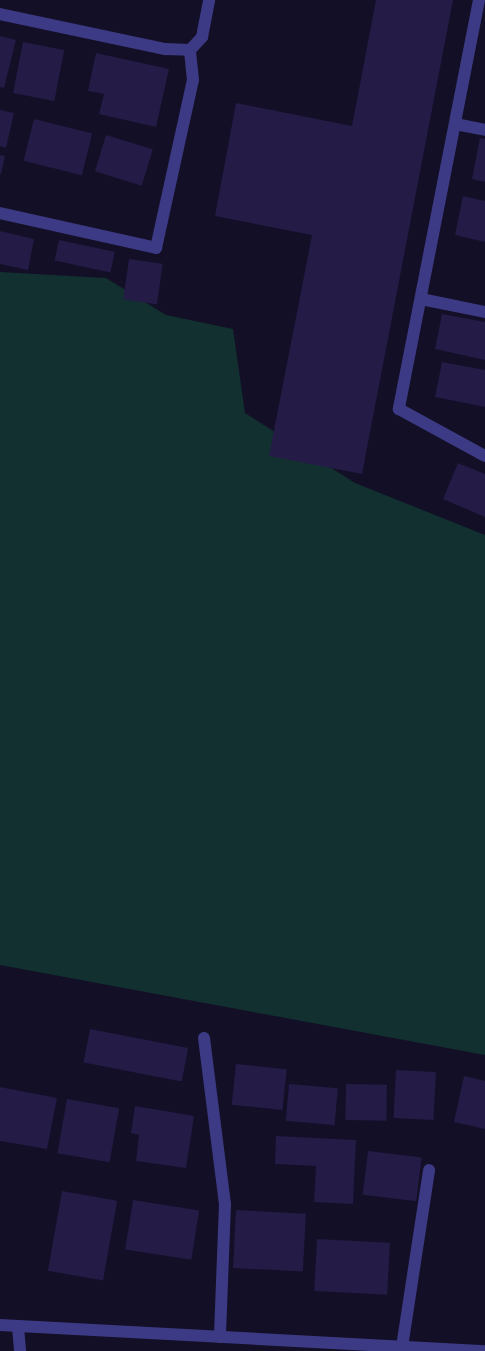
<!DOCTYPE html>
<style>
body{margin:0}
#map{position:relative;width:485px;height:1351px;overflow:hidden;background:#130f26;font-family:Helvetica,sans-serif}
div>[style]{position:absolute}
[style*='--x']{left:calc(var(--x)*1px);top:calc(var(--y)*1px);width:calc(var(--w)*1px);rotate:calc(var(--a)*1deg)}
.green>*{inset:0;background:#12302f}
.building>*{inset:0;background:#241b47;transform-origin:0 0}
.service>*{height:12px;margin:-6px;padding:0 6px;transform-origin:6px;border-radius:6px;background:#3d3a85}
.minor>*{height:12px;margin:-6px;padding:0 6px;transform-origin:6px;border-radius:6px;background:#3d3a85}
span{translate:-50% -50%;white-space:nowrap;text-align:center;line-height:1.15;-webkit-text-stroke:4px #130f26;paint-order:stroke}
</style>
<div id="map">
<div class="green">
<i style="clip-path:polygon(0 272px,106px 278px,166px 315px,233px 329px,245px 413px,355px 483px,485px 535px,485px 1055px,0 965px)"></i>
</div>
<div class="building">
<i style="clip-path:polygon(376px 0,453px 0,362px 474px,269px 456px,312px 235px,215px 216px,236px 103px,352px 126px)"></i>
<i style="clip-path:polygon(0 36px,16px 40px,4px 88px,0 87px)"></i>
<i style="left:23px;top:42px;width:42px;height:52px;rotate:11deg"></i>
<i style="clip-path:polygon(96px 53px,169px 69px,156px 127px,99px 114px,104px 94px,88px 91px)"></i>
<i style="clip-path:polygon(0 110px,14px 113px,6px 148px,0 146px)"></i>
<i style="left:34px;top:119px;width:60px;height:43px;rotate:14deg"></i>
<i style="left:106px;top:135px;width:49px;height:38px;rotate:17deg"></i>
<i style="clip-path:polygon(480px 138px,485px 139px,485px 182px,472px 179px)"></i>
<i style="clip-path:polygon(0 155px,5px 156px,1px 174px,0 174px)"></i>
<i style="clip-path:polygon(463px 196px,485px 201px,485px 242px,455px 235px)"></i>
<i style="clip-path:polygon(0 231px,34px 239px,28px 270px,0 264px)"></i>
<i style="left:59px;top:240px;width:57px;height:21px;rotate:12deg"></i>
<i style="left:129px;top:259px;width:34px;height:41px;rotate:8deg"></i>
<i style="clip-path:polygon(442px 314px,485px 322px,485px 360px,435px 349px)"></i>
<i style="clip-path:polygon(442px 362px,485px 370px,485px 407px,435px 397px)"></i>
<i style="clip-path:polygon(458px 463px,485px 474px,485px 517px,443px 499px)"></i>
<i style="left:90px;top:1029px;width:100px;height:34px;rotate:11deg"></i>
<i style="left:236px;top:1064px;width:51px;height:41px;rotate:6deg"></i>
<i style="left:396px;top:1070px;width:40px;height:48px;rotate:3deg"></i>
<i style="clip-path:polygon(464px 1076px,485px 1081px,485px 1129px,454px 1122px)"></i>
<i style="left:289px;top:1084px;width:49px;height:37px;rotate:5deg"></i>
<i style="left:346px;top:1084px;width:41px;height:36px;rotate:1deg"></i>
<i style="clip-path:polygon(0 1087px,57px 1098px,47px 1149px,0 1141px)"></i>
<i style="left:67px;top:1099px;width:53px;height:55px;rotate:10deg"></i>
<i style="clip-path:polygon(135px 1106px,194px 1116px,186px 1168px,136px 1161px,139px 1135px,131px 1133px)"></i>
<i style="clip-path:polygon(276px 1136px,356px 1140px,353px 1204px,314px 1202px,316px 1166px,275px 1164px)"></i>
<i style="left:368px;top:1151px;width:54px;height:44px;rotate:7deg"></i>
<i style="left:62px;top:1191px;width:56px;height:81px;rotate:10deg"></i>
<i style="left:133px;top:1200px;width:67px;height:50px;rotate:9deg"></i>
<i style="left:236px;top:1210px;width:70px;height:58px;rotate:3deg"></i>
<i style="left:317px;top:1239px;width:73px;height:52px;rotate:3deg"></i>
</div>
<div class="service">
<i style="--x:402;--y:1347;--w:179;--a:-81.3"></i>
</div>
<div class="minor">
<i style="--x:479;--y:0;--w:417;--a:101.1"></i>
<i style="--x:399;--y:409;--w:98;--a:28.7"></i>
<i style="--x:0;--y:14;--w:169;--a:12"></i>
<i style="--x:165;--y:49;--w:25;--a:2"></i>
<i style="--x:190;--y:50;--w:18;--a:-47"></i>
<i style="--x:202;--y:37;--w:38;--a:-79"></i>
<i style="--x:455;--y:124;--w:31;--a:11"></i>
<i style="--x:0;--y:213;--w:160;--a:12.6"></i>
<i style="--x:156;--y:248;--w:172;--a:-77.6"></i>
<i style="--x:193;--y:80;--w:30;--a:-96"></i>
<i style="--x:421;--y:299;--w:65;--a:11.5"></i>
<i style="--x:204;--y:1038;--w:167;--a:82.8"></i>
<i style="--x:225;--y:1204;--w:133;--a:92.2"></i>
<i style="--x:0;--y:1325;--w:486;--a:3.1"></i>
<i style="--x:18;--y:1327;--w:24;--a:85"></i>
</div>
</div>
